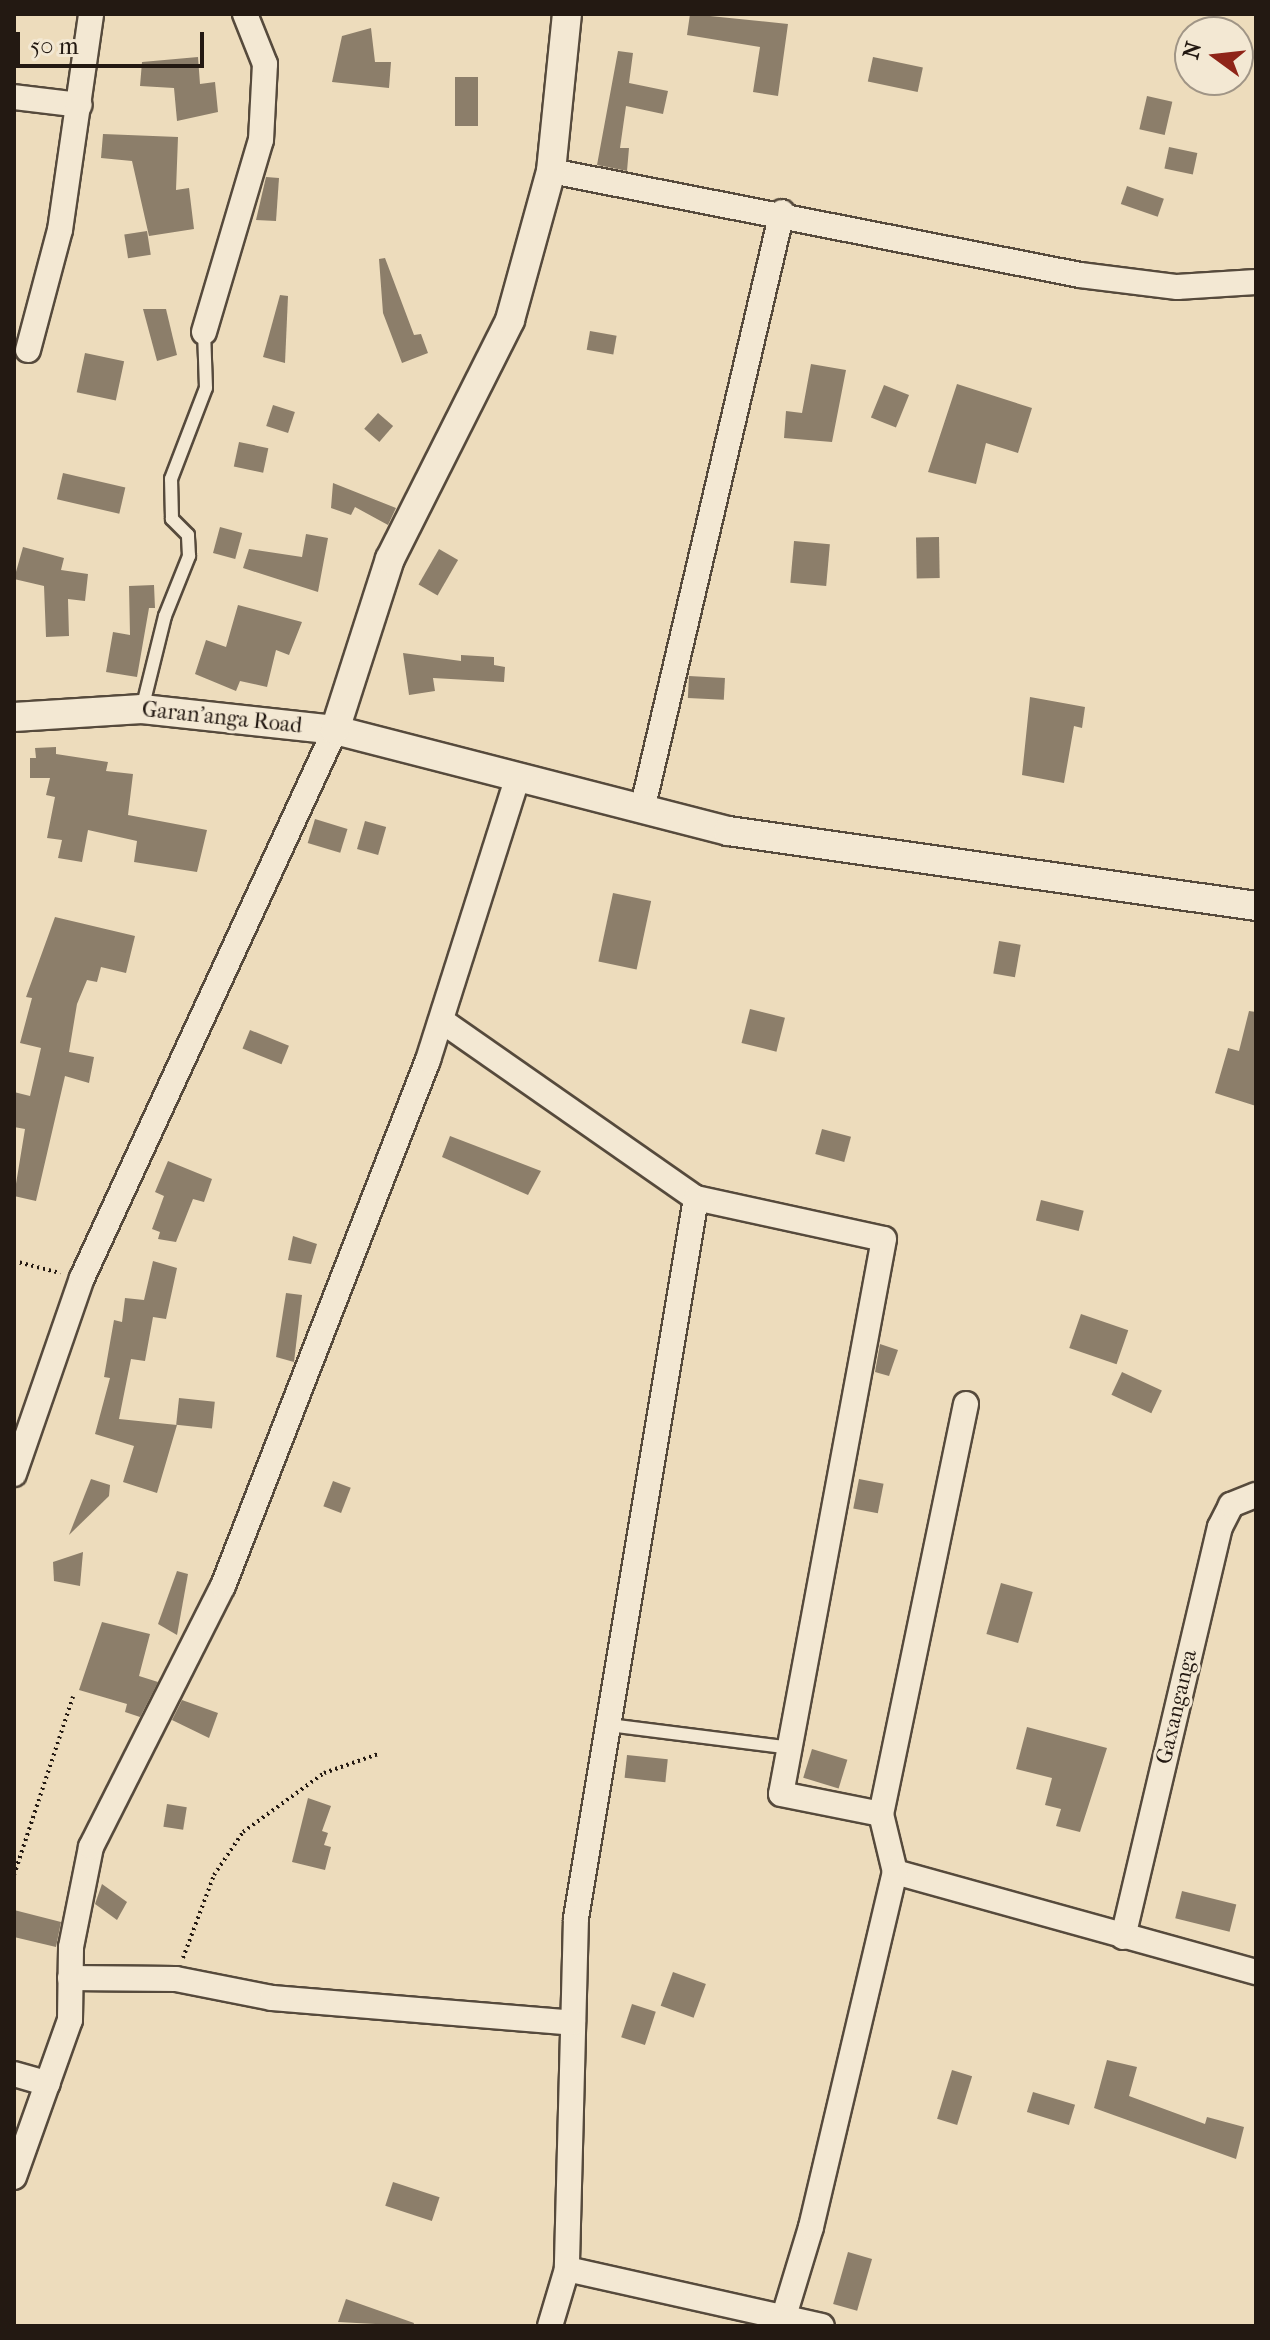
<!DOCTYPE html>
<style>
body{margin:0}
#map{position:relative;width:1270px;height:2340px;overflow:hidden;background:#eddcbc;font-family:"IM FELL French Canon",serif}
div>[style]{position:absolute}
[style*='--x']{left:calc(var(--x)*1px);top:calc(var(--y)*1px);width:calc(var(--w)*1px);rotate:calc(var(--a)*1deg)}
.building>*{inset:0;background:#8c7e6a;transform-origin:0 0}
.path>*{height:4px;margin-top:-2px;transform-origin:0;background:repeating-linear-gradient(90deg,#231912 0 2px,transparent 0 6px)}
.roads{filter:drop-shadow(2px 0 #564a3c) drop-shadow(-2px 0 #564a3c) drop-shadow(0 2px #564a3c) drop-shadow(0 -2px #564a3c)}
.service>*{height:12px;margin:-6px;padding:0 6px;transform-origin:6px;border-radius:6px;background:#f3e8d3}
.minor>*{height:24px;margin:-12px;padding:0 12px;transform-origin:12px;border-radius:12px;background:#f3e8d3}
.tertiary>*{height:28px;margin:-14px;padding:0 14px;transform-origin:14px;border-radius:14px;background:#f3e8d3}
span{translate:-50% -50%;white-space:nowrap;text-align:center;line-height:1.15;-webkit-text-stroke:6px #f3e8d3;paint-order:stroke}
.street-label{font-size:22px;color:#231912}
.frame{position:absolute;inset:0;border:16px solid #231912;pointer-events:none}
.north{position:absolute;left:1174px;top:16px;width:80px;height:80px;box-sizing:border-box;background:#f3e8d3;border:2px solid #a09586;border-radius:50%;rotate:285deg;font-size:22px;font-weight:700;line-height:32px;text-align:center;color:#231912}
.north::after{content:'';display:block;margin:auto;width:28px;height:36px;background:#8f2418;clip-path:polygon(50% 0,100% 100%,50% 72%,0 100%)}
.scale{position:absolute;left:16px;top:32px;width:188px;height:36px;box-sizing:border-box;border:4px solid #231912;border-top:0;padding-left:10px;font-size:24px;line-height:28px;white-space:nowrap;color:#231912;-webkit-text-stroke:6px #f3e8d3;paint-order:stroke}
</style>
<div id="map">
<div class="building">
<i style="clip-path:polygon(690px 14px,788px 24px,778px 96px,753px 92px,760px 47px,687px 35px)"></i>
<i style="clip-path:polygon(371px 28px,375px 62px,391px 62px,389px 88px,332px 82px,342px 36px)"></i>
<i style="clip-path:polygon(618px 51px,633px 53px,629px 83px,668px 91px,663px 114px,626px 106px,620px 148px,629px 148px,627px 171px,597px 165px)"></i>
<i style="clip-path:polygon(198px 57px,200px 84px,215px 82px,218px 112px,177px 121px,174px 88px,140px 86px,142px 62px)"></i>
<i style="left:873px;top:57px;width:51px;height:25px;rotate:12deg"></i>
<i style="left:455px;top:77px;width:23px;height:49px"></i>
<i style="left:1147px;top:96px;width:26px;height:34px;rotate:13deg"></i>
<i style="clip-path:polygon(103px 134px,178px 137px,176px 190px,189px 188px,194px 229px,149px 236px,132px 161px,101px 158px)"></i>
<i style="left:1169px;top:147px;width:29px;height:22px;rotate:12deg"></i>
<i style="clip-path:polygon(266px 177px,279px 178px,276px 221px,256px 220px)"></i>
<i style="left:1127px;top:186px;width:39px;height:19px;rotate:19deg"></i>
<i style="left:147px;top:231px;width:24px;height:23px;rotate:81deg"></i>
<i style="clip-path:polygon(385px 258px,414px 335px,421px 334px,428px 353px,402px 363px,383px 313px,379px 259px)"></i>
<i style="clip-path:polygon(280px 295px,288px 296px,285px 363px,263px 357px)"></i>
<i style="clip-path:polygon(143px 309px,166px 309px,177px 355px,157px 361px)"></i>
<i style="left:590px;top:331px;width:27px;height:19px;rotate:10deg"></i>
<i style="left:85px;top:353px;width:40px;height:40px;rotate:12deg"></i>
<i style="clip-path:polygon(811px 364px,846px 370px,832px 442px,784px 438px,786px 411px,802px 413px)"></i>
<i style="clip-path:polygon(957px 384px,1032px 408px,1018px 453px,986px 443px,976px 484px,928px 472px)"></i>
<i style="left:884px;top:385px;width:27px;height:35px;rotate:22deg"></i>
<i style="left:273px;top:405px;width:23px;height:22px;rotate:18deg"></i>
<i style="left:378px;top:413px;width:20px;height:21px;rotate:41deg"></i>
<i style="left:239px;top:442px;width:30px;height:25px;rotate:12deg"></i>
<i style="left:63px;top:473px;width:64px;height:27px;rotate:13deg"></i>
<i style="clip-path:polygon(333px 483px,396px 508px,388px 525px,355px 507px,351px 515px,331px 508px)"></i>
<i style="left:220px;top:527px;width:23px;height:27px;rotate:15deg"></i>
<i style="clip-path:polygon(306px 534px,328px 538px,318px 592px,243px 568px,249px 549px,302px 557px)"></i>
<i style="left:939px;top:537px;width:41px;height:23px;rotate:89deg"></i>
<i style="left:794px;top:541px;width:36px;height:42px;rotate:5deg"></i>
<i style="clip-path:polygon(23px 547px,64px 558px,61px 570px,88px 574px,85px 601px,68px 599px,69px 636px,46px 637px,44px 586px,14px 579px)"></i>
<i style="left:439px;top:549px;width:22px;height:41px;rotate:30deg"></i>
<i style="clip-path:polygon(154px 585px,155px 608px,149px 608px,137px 677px,106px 672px,113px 632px,130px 635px,129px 586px)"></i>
<i style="clip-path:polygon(238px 605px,302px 622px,289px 655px,276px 650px,267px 687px,240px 681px,236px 691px,195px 674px,206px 640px,226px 647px)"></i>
<i style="clip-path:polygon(403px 653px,461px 661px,461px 655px,494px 657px,494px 665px,505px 667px,504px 682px,433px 678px,435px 691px,409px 695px)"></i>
<i style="left:689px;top:676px;width:36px;height:22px;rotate:3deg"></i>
<i style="clip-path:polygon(1030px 697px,1085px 707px,1082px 728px,1074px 726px,1064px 783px,1022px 775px)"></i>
<i style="clip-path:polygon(56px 747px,56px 754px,108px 762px,106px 771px,133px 774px,128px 815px,207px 830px,197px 872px,134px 862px,137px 841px,88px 830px,82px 862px,58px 858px,62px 840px,47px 838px,55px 797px,46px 795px,50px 778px,30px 778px,30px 758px,36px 758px,35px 748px)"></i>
<i style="left:315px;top:819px;width:34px;height:25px;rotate:17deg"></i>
<i style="left:365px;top:821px;width:22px;height:29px;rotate:16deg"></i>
<i style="left:613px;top:893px;width:39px;height:70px;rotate:12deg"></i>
<i style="clip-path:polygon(55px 917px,135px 936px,126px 973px,101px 967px,97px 982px,87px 980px,77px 1004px,69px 1052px,94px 1057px,89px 1083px,65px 1076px,36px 1201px,14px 1196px,25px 1129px,14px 1127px,14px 1092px,30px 1096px,41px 1048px,20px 1043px,32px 998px,26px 997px)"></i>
<i style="left:999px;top:941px;width:22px;height:33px;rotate:10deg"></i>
<i style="left:750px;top:1009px;width:36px;height:35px;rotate:14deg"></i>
<i style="clip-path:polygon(1249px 1011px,1256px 1012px,1256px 1106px,1215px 1093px,1228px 1048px,1239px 1051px)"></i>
<i style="left:250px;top:1030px;width:42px;height:20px;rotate:22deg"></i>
<i style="left:822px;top:1129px;width:30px;height:26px;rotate:15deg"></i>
<i style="clip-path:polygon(450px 1136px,541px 1171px,528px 1195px,442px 1157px)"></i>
<i style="clip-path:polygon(168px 1161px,212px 1179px,204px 1202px,193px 1199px,176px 1242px,158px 1239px,160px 1232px,152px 1229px,164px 1196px,155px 1192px)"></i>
<i style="left:1041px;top:1200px;width:44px;height:21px;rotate:14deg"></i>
<i style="clip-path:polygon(293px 1236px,317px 1244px,311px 1264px,288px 1260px)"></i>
<i style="clip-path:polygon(153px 1261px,177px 1268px,166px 1319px,153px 1317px,145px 1361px,131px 1359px,119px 1419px,177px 1425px,157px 1493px,123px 1482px,134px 1446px,95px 1434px,110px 1378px,104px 1377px,114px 1320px,122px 1322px,125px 1298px,144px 1300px)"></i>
<i style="clip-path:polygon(286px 1293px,302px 1295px,294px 1362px,276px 1357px)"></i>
<i style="left:1081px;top:1314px;width:50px;height:36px;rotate:19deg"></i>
<i style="clip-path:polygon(880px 1344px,898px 1350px,889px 1376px,875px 1372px)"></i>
<i style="left:1122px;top:1372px;width:44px;height:25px;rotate:25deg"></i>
<i style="left:179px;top:1398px;width:36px;height:27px;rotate:6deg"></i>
<i style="clip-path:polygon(91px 1479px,110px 1485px,109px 1496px,69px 1535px)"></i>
<i style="left:859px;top:1479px;width:25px;height:30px;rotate:11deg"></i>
<i style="left:333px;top:1481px;width:19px;height:27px;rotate:21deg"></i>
<i style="clip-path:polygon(83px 1552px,80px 1586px,54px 1581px,53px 1562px)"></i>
<i style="clip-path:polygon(177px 1571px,188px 1574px,177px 1635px,158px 1624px)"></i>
<i style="left:1001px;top:1583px;width:33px;height:53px;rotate:16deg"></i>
<i style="clip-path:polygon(102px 1622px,150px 1634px,139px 1676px,158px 1682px,140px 1717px,125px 1712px,127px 1704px,79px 1690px)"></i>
<i style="clip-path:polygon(182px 1700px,218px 1713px,209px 1738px,172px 1720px)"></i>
<i style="clip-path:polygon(1027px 1727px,1107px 1748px,1080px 1832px,1056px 1826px,1061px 1809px,1045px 1805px,1052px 1778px,1016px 1769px)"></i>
<i style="left:812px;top:1749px;width:37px;height:30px;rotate:17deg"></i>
<i style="left:627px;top:1755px;width:41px;height:23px;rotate:6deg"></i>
<i style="clip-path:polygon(308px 1798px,331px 1806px,322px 1831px,328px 1833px,324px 1845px,331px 1847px,325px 1870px,292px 1862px)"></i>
<i style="left:167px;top:1804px;width:20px;height:23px;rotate:9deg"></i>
<i style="clip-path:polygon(102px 1884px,127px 1902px,117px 1920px,95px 1904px)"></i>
<i style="left:1182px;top:1891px;width:56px;height:28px;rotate:14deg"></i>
<i style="clip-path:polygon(14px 1910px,61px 1922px,56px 1947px,14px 1937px)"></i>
<i style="left:673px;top:1972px;width:35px;height:36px;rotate:20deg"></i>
<i style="left:632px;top:2004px;width:25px;height:35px;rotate:18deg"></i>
<i style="clip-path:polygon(1107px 2060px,1137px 2067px,1129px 2096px,1205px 2124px,1207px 2117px,1244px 2127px,1236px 2159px,1094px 2108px)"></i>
<i style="left:952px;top:2070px;width:21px;height:51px;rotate:17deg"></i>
<i style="left:1033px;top:2092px;width:44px;height:21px;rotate:17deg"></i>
<i style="left:393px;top:2182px;width:49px;height:25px;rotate:18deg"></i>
<i style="left:848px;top:2252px;width:25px;height:54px;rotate:16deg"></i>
<i style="clip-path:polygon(346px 2299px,414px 2323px,413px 2326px,338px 2322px)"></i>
</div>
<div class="path">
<i style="--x:14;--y:1261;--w:48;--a:14.6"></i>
<i style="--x:14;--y:1875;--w:188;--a:-71.7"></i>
<i style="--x:183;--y:1958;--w:89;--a:-69.5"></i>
<i style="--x:214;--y:1875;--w:52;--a:-56"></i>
<i style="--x:243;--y:1832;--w:100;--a:-36.1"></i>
<i style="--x:324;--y:1773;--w:57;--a:-19.4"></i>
</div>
<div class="roads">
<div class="service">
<i style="--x:142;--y:709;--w:96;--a:-76.1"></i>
<i style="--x:165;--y:616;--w:65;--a:-68.2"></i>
<i style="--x:189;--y:556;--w:21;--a:-93"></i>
<i style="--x:188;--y:535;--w:23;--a:-135"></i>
<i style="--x:172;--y:519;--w:40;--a:-91.4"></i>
<i style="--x:171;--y:479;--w:97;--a:-69"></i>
<i style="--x:206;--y:388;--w:56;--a:-92"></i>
<i style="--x:609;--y:1725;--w:182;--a:7.2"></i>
</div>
<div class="minor">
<i style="--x:14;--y:97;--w:66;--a:6.9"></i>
<i style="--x:551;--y:171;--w:539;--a:11.12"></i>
<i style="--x:1080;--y:275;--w:98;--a:7.1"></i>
<i style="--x:1177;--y:287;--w:79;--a:-3.6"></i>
<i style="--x:204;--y:332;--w:200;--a:-73.5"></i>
<i style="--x:261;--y:140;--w:76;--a:-87"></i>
<i style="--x:265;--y:64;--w:54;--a:-111.8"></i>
<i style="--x:28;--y:350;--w:124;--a:-75.1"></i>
<i style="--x:60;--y:230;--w:218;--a:-81.8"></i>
<i style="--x:642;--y:810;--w:614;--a:-76.82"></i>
<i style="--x:442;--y:1021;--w:310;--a:34.9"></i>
<i style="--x:696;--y:1198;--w:730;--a:99.46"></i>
<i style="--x:576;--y:1918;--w:351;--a:91.5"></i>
<i style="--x:696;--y:1198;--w:192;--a:12.3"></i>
<i style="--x:884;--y:1239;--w:564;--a:100.51"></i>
<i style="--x:781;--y:1794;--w:102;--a:11.3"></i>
<i style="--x:966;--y:1404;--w:419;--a:101.7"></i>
<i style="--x:881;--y:1814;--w:60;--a:76.4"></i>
<i style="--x:895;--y:1872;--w:375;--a:15.5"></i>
<i style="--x:14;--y:1474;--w:207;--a:-70.9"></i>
<i style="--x:82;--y:1278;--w:604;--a:-65.22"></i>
<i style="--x:1123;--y:1937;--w:421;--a:-76.7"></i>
<i style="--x:1220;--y:1527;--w:25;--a:-63"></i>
<i style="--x:1231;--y:1505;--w:27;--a:-22"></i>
<i style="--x:70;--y:1978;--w:106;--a:0.5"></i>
<i style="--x:176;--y:1979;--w:98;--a:11.2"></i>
<i style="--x:272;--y:1998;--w:302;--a:4.7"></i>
<i style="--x:14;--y:2074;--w:35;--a:16"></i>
<i style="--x:14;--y:2177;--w:167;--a:-70.4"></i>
<i style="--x:70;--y:2020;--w:73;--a:-89.2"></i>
<i style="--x:71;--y:1947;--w:102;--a:-78.7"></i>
<i style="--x:91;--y:1847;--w:292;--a:-63.2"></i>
<i style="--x:223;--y:1586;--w:565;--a:-68.71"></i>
<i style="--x:428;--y:1060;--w:297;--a:-72.4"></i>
<i style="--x:784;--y:2316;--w:93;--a:-73.1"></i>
<i style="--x:811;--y:2227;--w:365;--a:-76.7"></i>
<i style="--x:550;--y:2326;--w:59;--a:-73.4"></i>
<i style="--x:567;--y:2269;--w:261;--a:12.6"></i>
</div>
<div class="tertiary">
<i style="--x:14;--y:717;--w:128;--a:-3.6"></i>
<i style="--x:142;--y:709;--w:194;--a:6.2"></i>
<i style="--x:335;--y:730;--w:406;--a:14.4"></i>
<i style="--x:728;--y:831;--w:533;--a:8.08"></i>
<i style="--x:335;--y:730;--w:180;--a:-72.2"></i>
<i style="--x:390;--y:559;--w:267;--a:-63.3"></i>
<i style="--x:510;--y:320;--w:155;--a:-74.6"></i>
<i style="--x:551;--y:171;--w:158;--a:-84.2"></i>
</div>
</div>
<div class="street-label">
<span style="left:222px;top:718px;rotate:6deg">Garan'anga Road</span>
<span style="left:1177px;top:1707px;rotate:-77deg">Gaxanganga</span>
</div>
<div class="frame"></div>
<div class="north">N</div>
<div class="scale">50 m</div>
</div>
